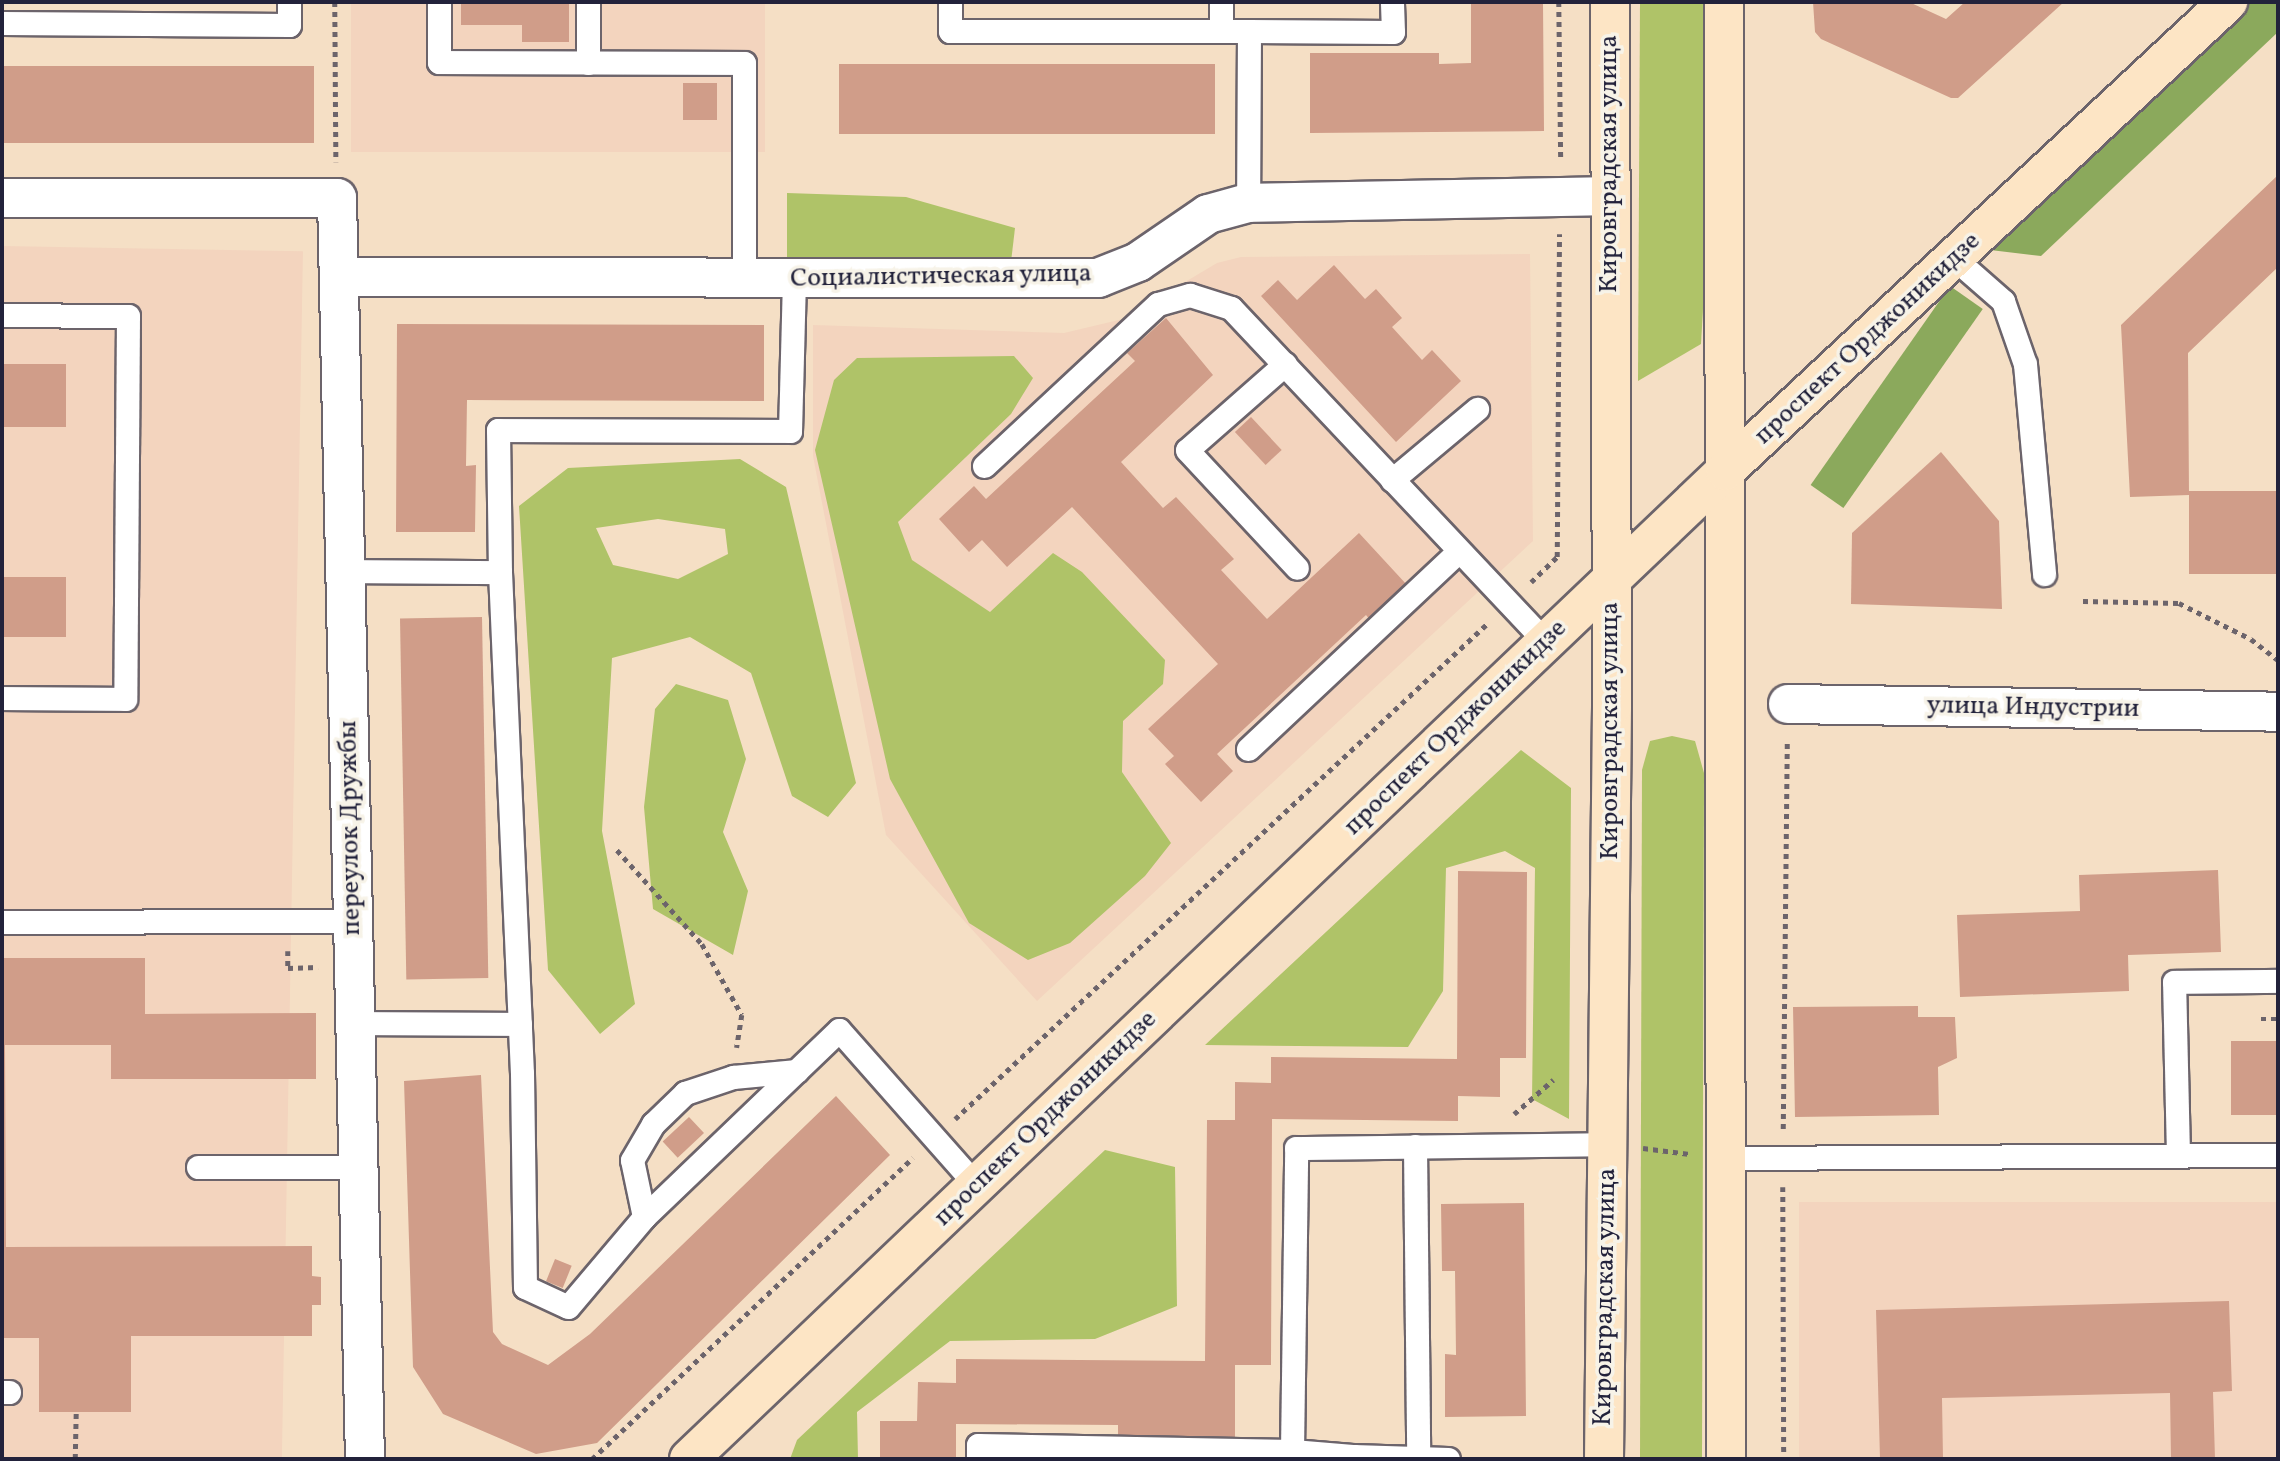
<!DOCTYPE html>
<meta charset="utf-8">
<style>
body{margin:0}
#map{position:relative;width:2280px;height:1461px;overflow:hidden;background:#f5dfc5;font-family:Vollkorn,serif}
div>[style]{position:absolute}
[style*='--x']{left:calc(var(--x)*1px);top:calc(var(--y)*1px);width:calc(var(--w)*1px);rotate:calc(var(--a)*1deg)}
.built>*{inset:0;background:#f3d4be;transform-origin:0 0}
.green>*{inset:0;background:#afc368}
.forest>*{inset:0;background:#8ba95c;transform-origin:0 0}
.building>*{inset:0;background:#d09d89;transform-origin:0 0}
.path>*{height:4.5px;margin-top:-2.25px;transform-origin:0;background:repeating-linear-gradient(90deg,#6c646b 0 5px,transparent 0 10px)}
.roads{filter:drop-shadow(2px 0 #6c646b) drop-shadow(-2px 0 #6c646b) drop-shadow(0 2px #6c646b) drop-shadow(0 -2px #6c646b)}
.lane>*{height:23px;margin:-11.5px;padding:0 11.5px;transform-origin:11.5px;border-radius:11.5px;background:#fff}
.street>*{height:38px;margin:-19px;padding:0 19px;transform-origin:19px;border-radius:19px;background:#fff}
.secondary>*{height:38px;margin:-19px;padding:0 19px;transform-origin:19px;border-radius:19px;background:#fde5c5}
span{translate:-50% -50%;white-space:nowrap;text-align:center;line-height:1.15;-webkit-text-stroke:7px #f7f3e8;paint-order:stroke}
.street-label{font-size:26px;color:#22223b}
.frame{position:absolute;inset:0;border:4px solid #22223b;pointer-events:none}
</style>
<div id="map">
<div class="built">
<i style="left:351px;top:2px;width:414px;height:150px"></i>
<i style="left:2px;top:246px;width:301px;height:1213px;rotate:1deg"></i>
<i style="clip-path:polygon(1530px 254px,1533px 541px,1037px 1001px,886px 835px,813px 456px,813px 325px,1064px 333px,1123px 319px,1217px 263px,1241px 257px)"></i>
<i style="left:2278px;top:1202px;width:257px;height:479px;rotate:90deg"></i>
</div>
<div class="green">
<i style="clip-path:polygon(1640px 2px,1704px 2px,1704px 292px,1701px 344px,1638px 381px)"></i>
<i style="clip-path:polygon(787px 193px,906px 197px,1015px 228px,1011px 262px,787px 263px)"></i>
<i style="clip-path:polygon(1014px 356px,1033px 378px,1011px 414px,898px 522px,912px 560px,990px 612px,1053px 553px,1082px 572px,1165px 660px,1163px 684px,1123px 721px,1122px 772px,1171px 843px,1145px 876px,1070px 943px,1028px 960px,969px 923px,890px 779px,815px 450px,834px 380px,857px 358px)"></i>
<i style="clip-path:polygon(evenodd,740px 459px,786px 487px,856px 783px,828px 817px,792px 796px,751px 673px,690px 637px,612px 658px,602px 831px,635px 1004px,600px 1034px,548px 970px,519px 506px,568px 468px,740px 459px,658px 519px,725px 529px,728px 554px,678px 579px,613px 565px,596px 528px,658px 519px)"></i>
<i style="clip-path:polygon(676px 684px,728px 700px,746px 759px,723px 832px,748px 891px,733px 955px,653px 909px,644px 807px,655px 709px)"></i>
<i style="clip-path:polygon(1672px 736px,1695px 741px,1704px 773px,1702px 1459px,1640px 1459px,1642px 770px,1650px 741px)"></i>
<i style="clip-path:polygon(1521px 750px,1571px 788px,1569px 1119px,1532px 1099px,1535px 868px,1505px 851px,1446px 868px,1443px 991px,1408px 1047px,1205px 1045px)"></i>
<i style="clip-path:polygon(1105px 1150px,1175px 1167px,1177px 1306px,1095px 1339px,950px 1341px,857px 1412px,858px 1459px,790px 1459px,797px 1440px)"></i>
</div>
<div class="forest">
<i style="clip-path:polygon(2245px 2px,2278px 2px,2278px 32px,2041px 256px,1982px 249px)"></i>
<i style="left:1950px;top:286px;width:40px;height:243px;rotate:35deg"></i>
</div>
<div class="building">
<i style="clip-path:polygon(461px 2px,569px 2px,569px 42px,522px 42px,522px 25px,461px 25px)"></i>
<i style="clip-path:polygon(1471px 2px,1543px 2px,1544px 131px,1310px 133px,1310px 53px,1439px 53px,1439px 64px,1471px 63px)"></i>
<i style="clip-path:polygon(1813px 2px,1909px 2px,1946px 19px,1965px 2px,2064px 2px,1958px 98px,1951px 98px,1821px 39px,1815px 32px)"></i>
<i style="left:839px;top:64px;width:376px;height:70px"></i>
<i style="left:2px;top:66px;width:312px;height:77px"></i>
<i style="left:683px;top:83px;width:34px;height:37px"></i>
<i style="clip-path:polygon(2278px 175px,2278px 267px,2188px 353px,2189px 495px,2130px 497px,2121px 325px)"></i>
<i style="clip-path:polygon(1334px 265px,1365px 299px,1376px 289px,1402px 318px,1392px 327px,1422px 360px,1432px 350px,1461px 381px,1396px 442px,1261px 296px,1278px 280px,1297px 300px)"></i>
<i style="clip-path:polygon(1166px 318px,1213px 375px,1121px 462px,1163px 508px,1176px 497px,1234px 559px,1221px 570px,1267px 619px,1359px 533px,1407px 585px,1370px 620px,1366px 615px,1217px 754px,1233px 771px,1201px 802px,1165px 764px,1174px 756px,1148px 729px,1218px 664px,1072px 507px,1007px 567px,982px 540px,969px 552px,939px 519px,974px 486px,986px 499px,1135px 361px,1127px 353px)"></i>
<i style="clip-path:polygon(397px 324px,764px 325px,764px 401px,467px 400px,466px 466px,476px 465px,475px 532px,396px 532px)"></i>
<i style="left:66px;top:364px;width:63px;height:64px;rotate:90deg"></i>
<i style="left:1251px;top:417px;width:45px;height:22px;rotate:47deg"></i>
<i style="clip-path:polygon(1941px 452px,1999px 521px,2002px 609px,1851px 604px,1852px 533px)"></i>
<i style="left:2278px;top:491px;width:83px;height:89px;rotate:90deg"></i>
<i style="left:66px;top:577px;width:60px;height:64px;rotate:90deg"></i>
<i style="left:482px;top:617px;width:361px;height:82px;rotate:89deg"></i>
<i style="clip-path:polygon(2218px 870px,2221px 952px,2128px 955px,2129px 991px,1960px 997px,1957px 915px,2080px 911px,2079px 875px)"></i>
<i style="clip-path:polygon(1458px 871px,1527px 872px,1526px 1058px,1500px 1058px,1500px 1097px,1458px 1096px,1458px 1121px,1272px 1119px,1271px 1365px,1235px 1365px,1235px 1437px,1118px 1436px,1118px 1425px,956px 1424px,956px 1459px,880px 1459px,880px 1421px,917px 1421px,918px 1382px,956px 1383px,956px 1359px,1205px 1361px,1207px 1120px,1235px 1120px,1235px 1082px,1271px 1083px,1271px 1057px,1457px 1059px)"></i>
<i style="clip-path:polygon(2px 958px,145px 958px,145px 1014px,316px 1013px,316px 1079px,111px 1079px,111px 1045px,5px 1045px,6px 1247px,312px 1246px,312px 1276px,321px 1277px,321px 1305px,312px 1305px,312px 1336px,131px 1336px,131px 1412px,39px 1412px,39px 1338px,2px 1338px)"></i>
<i style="clip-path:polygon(1918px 1006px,1918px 1017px,1955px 1017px,1957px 1058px,1938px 1067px,1939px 1115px,1795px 1117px,1793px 1007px)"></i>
<i style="left:2278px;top:1041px;width:74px;height:47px;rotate:90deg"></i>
<i style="clip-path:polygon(481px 1075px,493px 1332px,502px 1344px,548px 1365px,590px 1334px,836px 1096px,890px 1155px,597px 1443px,536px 1454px,443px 1414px,413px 1367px,404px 1081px)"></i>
<i style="left:689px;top:1117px;width:22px;height:36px;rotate:47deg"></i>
<i style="clip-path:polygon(1524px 1203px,1526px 1416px,1445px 1417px,1445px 1354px,1456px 1355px,1455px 1271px,1442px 1271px,1441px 1204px)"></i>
<i style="left:555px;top:1259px;width:18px;height:24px;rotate:22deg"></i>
<i style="clip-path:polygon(2229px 1301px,2232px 1391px,2213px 1392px,2215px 1459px,2171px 1459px,2170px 1393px,1942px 1398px,1943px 1459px,1880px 1459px,1876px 1310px)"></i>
</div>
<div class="path">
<i style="--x:335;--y:2;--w:160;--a:89.6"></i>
<i style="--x:1559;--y:2;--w:157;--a:89.3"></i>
<i style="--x:1531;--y:582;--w:36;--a:-44"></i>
<i style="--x:1557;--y:557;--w:323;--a:-89.6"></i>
<i style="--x:2083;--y:601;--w:96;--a:1.2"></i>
<i style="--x:2179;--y:603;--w:80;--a:26.6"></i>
<i style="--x:2251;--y:639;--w:34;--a:38"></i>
<i style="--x:617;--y:850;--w:127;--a:47.9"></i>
<i style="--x:702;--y:944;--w:81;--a:60.6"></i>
<i style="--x:742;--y:1015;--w:33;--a:99"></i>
<i style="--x:288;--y:951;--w:17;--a:90"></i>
<i style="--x:288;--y:968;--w:30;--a:-2"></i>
<i style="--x:2261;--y:1019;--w:17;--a:0"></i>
<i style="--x:1514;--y:1114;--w:52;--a:-41.1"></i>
<i style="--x:955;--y:1119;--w:727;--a:-42.94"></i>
<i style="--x:1783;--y:1129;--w:386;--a:-89.4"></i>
<i style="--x:1643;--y:1148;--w:47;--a:7.3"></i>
<i style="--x:1783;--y:1187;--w:272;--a:89.8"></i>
<i style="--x:75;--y:1459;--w:47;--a:-88.8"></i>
<i style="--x:592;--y:1459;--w:440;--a:-43.2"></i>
</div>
<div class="roads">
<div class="lane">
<i style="--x:439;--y:2;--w:60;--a:90"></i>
<i style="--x:439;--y:62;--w:305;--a:0.2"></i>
<i style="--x:744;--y:63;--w:216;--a:90"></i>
<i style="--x:588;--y:2;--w:61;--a:90"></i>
<i style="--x:950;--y:2;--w:29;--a:90"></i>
<i style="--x:950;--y:31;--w:299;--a:0"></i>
<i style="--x:1249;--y:31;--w:172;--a:90.3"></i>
<i style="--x:2;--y:23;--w:287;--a:0.4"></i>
<i style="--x:289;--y:25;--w:23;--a:-90"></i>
<i style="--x:1221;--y:31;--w:29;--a:-90"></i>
<i style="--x:1249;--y:31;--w:144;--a:0.4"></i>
<i style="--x:1393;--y:32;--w:30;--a:-92"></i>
<i style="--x:1955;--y:259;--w:64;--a:41.2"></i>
<i style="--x:2003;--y:301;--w:67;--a:70.8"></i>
<i style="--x:2025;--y:364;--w:211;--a:84.8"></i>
<i style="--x:794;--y:279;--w:152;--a:91.5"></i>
<i style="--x:790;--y:431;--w:292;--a:-179.8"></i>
<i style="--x:498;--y:430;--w:142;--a:89.2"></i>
<i style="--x:500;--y:572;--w:501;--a:87.49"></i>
<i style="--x:522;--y:1073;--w:214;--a:89.2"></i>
<i style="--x:525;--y:1287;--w:47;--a:24.9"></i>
<i style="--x:568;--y:1307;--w:118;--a:-49.8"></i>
<i style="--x:644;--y:1217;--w:270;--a:-43.8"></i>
<i style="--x:839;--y:1030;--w:207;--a:48.5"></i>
<i style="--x:2;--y:315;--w:126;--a:0.5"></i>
<i style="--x:128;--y:316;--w:383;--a:90.4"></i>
<i style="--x:125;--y:699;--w:123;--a:-179.5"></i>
<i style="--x:1285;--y:364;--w:130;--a:138.7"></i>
<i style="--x:1187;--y:450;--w:161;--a:47"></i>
<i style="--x:984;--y:466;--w:238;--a:-43"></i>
<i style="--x:1158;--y:304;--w:33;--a:-16"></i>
<i style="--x:1190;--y:295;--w:43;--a:17.6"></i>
<i style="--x:1231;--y:308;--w:459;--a:46.7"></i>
<i style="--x:1392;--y:480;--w:111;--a:-39.9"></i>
<i style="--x:346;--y:571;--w:154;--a:0.4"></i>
<i style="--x:1248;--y:749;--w:289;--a:-43.2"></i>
<i style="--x:2;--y:922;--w:352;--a:-0.2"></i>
<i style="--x:356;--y:1023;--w:164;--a:0.3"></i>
<i style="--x:1415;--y:1146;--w:312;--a:89.4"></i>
<i style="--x:2178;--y:1155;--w:173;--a:-91.3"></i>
<i style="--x:2174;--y:982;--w:104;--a:-0.6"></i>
<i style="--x:1726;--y:1158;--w:552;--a:-0.31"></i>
<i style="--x:198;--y:1167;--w:161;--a:0"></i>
<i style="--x:644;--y:1217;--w:58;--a:-101.9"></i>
<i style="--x:632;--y:1160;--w:42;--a:-59.7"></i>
<i style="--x:653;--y:1124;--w:45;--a:-44.1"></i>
<i style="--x:685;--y:1093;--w:51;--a:-18.4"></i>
<i style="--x:733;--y:1077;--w:64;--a:-5.4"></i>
<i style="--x:2;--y:1392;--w:7;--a:0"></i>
<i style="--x:1292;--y:1451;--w:61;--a:4.7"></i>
<i style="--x:978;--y:1459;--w:14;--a:-90"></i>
<i style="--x:978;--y:1445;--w:314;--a:1.1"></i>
<i style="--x:1292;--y:1451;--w:303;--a:-89.2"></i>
<i style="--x:1296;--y:1148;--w:313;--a:-0.7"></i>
<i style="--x:1353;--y:1459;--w:3;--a:-90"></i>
<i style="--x:1353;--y:1456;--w:95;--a:1.8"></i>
</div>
<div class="street">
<i style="--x:2;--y:198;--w:335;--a:0"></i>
<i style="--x:337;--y:198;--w:1261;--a:88.73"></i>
<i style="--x:339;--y:277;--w:759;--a:0.08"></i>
<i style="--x:1098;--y:278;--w:43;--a:-21.8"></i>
<i style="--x:1138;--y:262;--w:85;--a:-34.4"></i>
<i style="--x:1208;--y:214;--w:41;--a:-15.4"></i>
<i style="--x:1248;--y:203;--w:360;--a:-1.1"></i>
<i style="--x:1788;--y:704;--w:490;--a:0.9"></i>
</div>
<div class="secondary">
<i style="--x:1724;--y:2;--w:1457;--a:89.92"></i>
<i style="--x:689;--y:1459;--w:1432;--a:-43.64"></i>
<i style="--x:1725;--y:471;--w:688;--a:-43"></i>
<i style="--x:1604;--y:1459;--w:753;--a:-89.39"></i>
<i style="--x:1612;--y:706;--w:704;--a:-90.16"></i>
</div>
</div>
<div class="street-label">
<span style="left:1610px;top:164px;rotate:-90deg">Кировградская улица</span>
<span style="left:941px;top:277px;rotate:-1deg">Социалистическая улица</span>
<span style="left:1868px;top:339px;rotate:-43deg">проспект Орджоникидзе</span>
<span style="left:2033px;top:708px;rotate:1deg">улица Индустрии</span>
<span style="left:1456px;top:728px;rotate:-44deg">проспект Орджоникидзе</span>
<span style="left:1611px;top:731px;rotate:-90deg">Кировградская улица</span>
<span style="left:351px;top:828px;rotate:-91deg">переулок Дружбы</span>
<span style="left:1046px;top:1119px;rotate:-44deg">проспект Орджоникидзе</span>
<span style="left:1606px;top:1297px;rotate:-89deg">Кировградская улица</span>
</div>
<div class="frame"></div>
</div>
